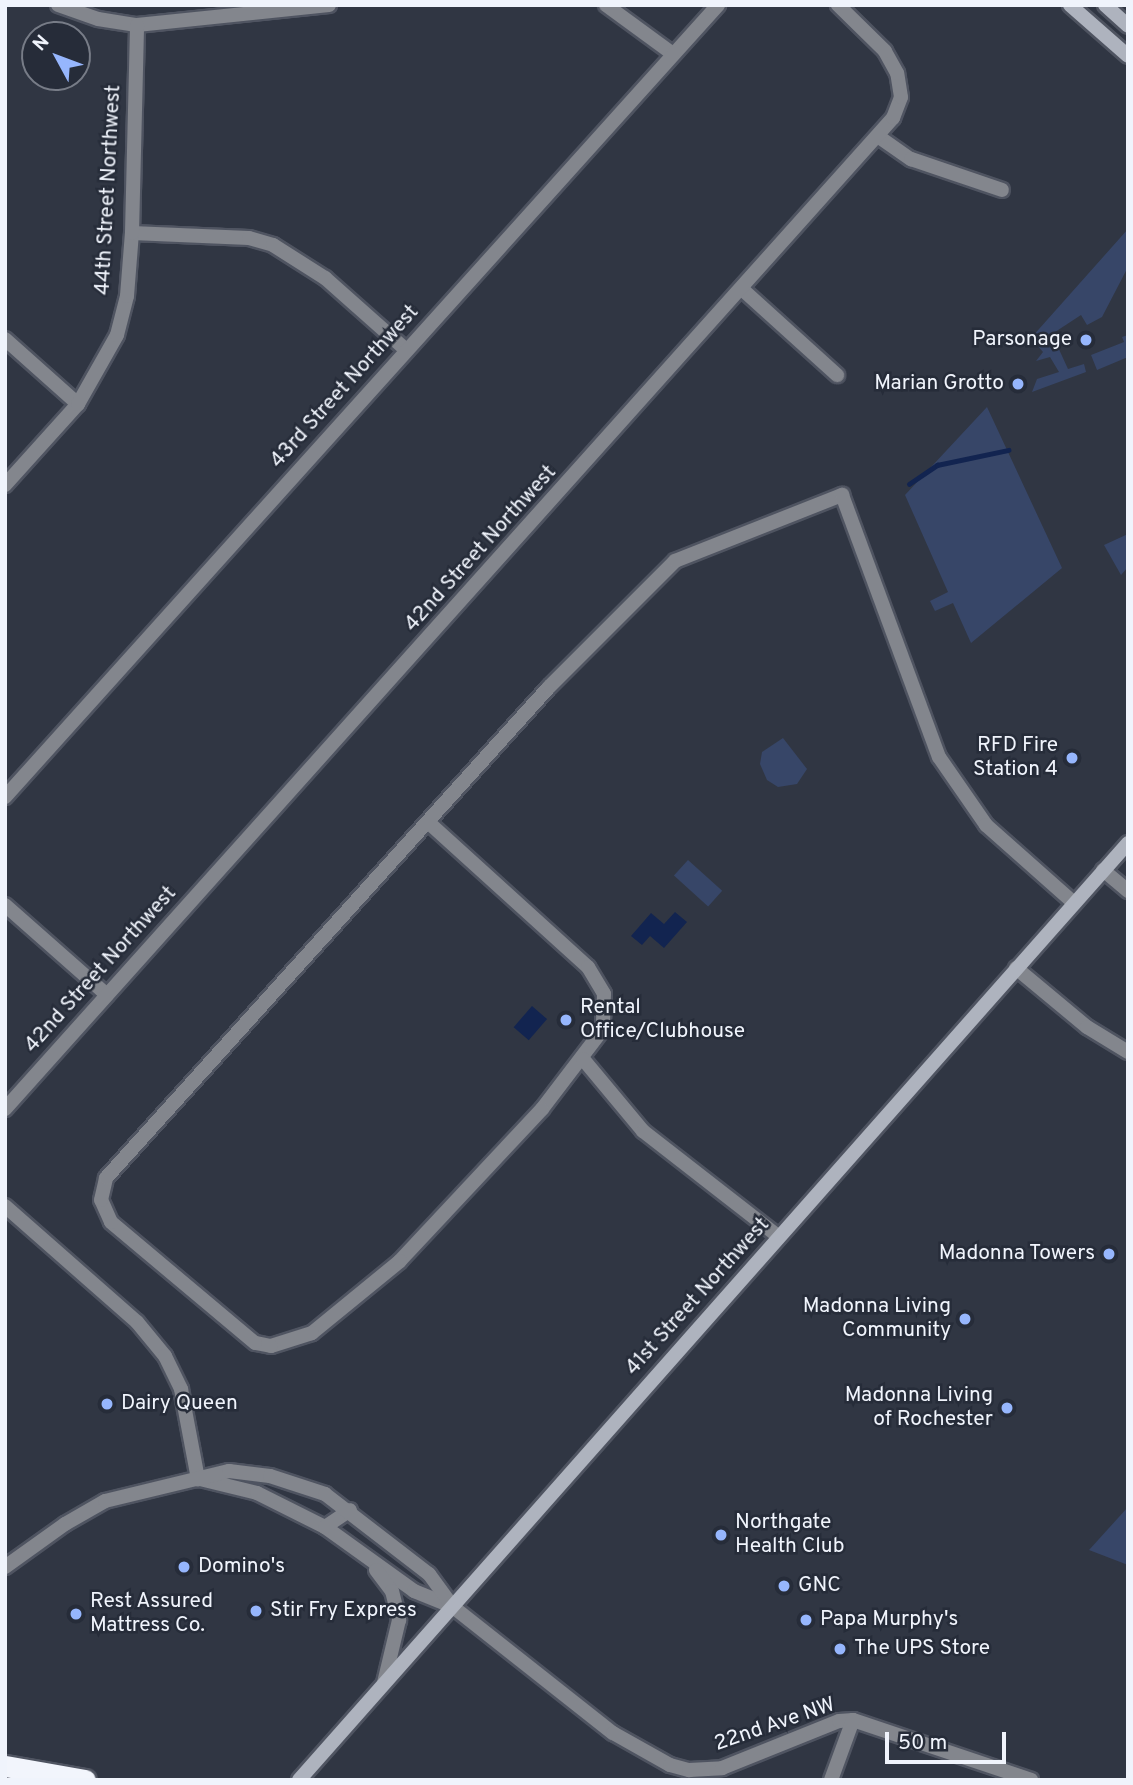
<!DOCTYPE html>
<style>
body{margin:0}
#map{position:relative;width:1133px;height:1785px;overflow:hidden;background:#303643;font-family:Overpass,sans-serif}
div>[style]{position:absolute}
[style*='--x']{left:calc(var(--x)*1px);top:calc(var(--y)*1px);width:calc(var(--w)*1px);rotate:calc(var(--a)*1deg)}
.green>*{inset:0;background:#374668;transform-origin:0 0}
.water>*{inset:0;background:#122450;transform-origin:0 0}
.stream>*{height:4.5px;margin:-2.25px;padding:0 2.25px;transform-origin:2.25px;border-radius:2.25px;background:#122450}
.roads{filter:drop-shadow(2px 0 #4f5461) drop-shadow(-2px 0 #4f5461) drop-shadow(0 2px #4f5461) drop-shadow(0 -2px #4f5461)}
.minor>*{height:14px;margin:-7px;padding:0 7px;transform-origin:7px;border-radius:7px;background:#83868d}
.tertiary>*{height:14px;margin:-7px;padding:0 7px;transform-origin:7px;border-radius:7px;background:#83868d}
.secondary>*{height:14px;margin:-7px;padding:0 7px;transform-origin:7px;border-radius:7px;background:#aeb3be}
.motorway>*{height:21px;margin:-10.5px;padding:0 10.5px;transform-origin:10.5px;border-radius:10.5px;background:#f2f5fc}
.dots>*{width:19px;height:19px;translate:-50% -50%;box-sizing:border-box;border:4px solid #262c39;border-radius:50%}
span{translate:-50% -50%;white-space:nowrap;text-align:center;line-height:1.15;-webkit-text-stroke:5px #262c39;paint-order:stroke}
.street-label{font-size:21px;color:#f0f4fc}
.poi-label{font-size:21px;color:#f0f4fc}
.right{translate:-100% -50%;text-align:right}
.left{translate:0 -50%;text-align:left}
.frame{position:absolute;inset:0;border:7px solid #f0f4fc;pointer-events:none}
.north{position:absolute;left:21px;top:21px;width:70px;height:70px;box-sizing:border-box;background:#262c39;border:2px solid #777c87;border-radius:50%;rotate:311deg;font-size:19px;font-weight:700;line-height:28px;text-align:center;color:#f0f4fc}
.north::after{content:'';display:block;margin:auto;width:24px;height:32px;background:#96b6fd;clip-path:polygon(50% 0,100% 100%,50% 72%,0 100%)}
.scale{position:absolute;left:885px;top:1732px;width:121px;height:32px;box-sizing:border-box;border:4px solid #f0f4fc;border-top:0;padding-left:9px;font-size:21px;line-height:24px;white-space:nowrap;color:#f0f4fc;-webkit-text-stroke:5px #262c39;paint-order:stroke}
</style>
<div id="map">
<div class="green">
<i style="clip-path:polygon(1128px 229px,1128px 267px,1102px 317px,1087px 325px,1081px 315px,1052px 334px,1068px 369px,1084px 364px,1086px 372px,1032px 392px,1037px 379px,1059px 372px,1050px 357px,1036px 361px,1043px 352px,1031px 338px)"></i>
<i style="clip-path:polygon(1128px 335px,1128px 357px,1097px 370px,1091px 355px,1124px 342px,1122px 337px)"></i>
<i style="clip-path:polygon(987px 407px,1062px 568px,971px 643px,953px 603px,935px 611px,930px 601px,948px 592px,905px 495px)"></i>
<i style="clip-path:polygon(1128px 534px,1128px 567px,1121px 575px,1104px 545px)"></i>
<i style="clip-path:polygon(783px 738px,807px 769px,797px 784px,778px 787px,767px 780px,760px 764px,762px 752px)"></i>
<i style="left:688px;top:860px;width:46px;height:21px;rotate:42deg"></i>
<i style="clip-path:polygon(1128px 1507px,1128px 1565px,1089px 1550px)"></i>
</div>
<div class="water">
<i style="clip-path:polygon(675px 912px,687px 922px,664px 948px,650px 936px,642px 945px,631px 936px,651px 913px,664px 924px)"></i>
<i style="left:532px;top:1006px;width:20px;height:28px;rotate:41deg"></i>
</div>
<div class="stream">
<i style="--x:909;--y:484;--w:34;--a:-34"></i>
<i style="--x:937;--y:465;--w:73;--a:-11.9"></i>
</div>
<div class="roads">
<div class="minor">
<i style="--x:58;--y:5;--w:42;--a:19.3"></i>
<i style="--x:98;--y:19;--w:39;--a:9"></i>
<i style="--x:137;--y:25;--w:193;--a:-5.9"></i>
<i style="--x:606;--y:5;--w:83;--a:36.2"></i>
<i style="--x:879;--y:137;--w:39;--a:35"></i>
<i style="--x:911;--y:159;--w:96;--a:18.8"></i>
<i style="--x:132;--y:233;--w:117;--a:2.4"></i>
<i style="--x:249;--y:238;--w:25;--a:16"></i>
<i style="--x:273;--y:245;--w:62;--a:32.4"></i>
<i style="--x:325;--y:278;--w:108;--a:41.6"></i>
<i style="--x:743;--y:290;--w:127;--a:42.1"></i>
<i style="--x:5;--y:339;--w:98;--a:41.7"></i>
<i style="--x:5;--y:485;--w:109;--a:-48"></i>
<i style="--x:78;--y:404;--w:79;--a:-60.5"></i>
<i style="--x:117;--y:335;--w:40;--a:-75.6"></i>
<i style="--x:127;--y:296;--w:63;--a:-85.5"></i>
<i style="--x:132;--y:233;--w:208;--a:-88.6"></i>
<i style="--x:5;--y:797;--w:1066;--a:-48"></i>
<i style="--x:428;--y:822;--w:216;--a:42.2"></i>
<i style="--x:588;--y:967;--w:31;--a:59"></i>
<i style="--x:604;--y:994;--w:35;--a:92"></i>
<i style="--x:603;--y:1029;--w:101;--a:127.3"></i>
<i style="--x:542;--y:1109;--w:208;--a:133.1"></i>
<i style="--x:400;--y:1261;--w:114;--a:140.7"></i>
<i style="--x:312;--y:1333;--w:43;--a:162.4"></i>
<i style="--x:271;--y:1346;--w:16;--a:-169"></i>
<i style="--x:255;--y:1343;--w:188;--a:-140"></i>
<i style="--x:111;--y:1222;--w:24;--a:-114"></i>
<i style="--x:101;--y:1200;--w:23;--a:-77"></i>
<i style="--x:106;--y:1178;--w:661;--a:-47.94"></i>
<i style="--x:549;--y:687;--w:178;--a:-45"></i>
<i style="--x:675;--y:561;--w:180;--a:-21.6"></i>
<i style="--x:842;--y:495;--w:279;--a:69.7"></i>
<i style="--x:939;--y:757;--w:83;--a:55.3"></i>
<i style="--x:986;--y:825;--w:118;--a:41.6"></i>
<i style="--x:1103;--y:870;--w:33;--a:40"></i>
<i style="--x:5;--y:905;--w:136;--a:41.4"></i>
<i style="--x:1016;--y:968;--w:92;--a:39.7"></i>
<i style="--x:1087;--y:1027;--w:48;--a:31.4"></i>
<i style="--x:583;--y:1059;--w:94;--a:50.2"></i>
<i style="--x:643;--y:1131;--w:172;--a:37.9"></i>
<i style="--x:5;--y:1109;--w:1331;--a:-48.14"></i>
<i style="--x:893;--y:118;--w:22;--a:-69"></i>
<i style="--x:901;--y:97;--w:24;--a:-99"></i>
<i style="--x:897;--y:73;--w:25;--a:-119"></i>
<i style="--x:885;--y:51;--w:66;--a:-135.6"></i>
<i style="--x:452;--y:1606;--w:205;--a:38.3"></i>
<i style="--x:613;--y:1733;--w:65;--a:29.3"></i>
<i style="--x:670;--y:1765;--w:20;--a:15"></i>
<i style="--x:689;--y:1770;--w:33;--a:-3"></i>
<i style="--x:722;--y:1768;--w:126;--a:-21.9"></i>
<i style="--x:839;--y:1721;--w:14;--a:-4"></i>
<i style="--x:853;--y:1720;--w:188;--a:18.6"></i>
<i style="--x:831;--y:1780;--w:64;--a:-69.9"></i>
</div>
<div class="tertiary">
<i style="--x:5;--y:1206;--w:176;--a:41.3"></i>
<i style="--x:137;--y:1322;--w:44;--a:50.5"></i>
<i style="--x:165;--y:1356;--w:37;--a:64"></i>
<i style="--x:181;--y:1389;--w:92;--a:79.3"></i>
<i style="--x:200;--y:1479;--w:59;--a:13.8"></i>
<i style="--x:257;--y:1493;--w:76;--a:26.6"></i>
<i style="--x:325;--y:1527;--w:110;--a:35.7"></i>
<i style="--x:414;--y:1591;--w:40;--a:22"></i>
<i style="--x:325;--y:1527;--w:30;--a:-34"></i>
<i style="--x:5;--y:1567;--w:74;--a:-35.6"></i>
<i style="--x:65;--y:1524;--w:46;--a:-29.9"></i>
<i style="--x:105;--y:1501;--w:128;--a:-13.6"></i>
<i style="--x:229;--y:1471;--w:41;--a:7"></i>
<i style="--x:270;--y:1476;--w:58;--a:18.1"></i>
<i style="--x:325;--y:1494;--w:131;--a:37.6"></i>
<i style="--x:429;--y:1574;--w:39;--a:54"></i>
<i style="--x:376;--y:1570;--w:26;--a:53"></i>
<i style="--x:392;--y:1591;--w:30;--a:76"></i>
<i style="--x:399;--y:1620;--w:65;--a:103.4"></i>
</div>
<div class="secondary">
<i style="--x:1070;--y:5;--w:77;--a:41.3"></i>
<i style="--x:1105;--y:5;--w:31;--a:42"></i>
<i style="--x:299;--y:1780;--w:1251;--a:-48.5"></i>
</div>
<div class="motorway">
<i style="--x:5;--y:1766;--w:81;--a:9.9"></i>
</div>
</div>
<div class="dots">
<i style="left:1086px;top:340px;background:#96b6fd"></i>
<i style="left:1018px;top:384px;background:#96b6fd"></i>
<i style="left:1072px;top:758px;background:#96b6fd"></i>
<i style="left:566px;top:1020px;background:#96b6fd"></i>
<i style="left:1109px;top:1254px;background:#96b6fd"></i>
<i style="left:965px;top:1319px;background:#96b6fd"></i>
<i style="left:107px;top:1404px;background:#96b6fd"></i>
<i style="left:1007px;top:1408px;background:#96b6fd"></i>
<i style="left:721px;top:1535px;background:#96b6fd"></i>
<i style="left:184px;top:1567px;background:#96b6fd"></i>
<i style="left:784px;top:1586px;background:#96b6fd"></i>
<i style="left:256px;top:1611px;background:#96b6fd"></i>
<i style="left:76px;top:1614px;background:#96b6fd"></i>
<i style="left:806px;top:1620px;background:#96b6fd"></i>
<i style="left:840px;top:1649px;background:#96b6fd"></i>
</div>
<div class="street-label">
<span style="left:109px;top:190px;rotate:-87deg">44th Street Northwest</span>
<span style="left:345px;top:387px;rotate:-48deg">43rd Street Northwest</span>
<span style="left:481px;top:549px;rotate:-48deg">42nd Street Northwest</span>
<span style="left:101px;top:970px;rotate:-48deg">42nd Street Northwest</span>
<span style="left:698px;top:1297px;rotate:-48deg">41st Street Northwest</span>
<span style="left:775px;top:1725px;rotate:-19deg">22nd Ave NW</span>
</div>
<div class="poi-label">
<span class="right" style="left:1072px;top:340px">Parsonage</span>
<span class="right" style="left:1004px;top:384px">Marian Grotto</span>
<span class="right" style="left:1058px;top:758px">RFD Fire<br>Station 4</span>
<span class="left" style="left:580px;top:1020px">Rental<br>Office/Clubhouse</span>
<span class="right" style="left:1095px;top:1254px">Madonna Towers</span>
<span class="right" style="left:951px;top:1319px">Madonna Living<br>Community</span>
<span class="right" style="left:993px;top:1408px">Madonna Living<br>of Rochester</span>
<span class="left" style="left:121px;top:1404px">Dairy Queen</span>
<span class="left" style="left:735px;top:1535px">Northgate<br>Health Club</span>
<span class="left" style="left:198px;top:1567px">Domino's</span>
<span class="left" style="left:798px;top:1586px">GNC</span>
<span class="left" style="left:90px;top:1614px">Rest Assured<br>Mattress Co.</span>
<span class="left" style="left:270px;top:1611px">Stir Fry Express</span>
<span class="left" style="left:820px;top:1620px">Papa Murphy's</span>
<span class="left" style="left:854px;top:1649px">The UPS Store</span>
</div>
<div class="frame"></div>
<div class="north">N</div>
<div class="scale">50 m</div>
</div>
